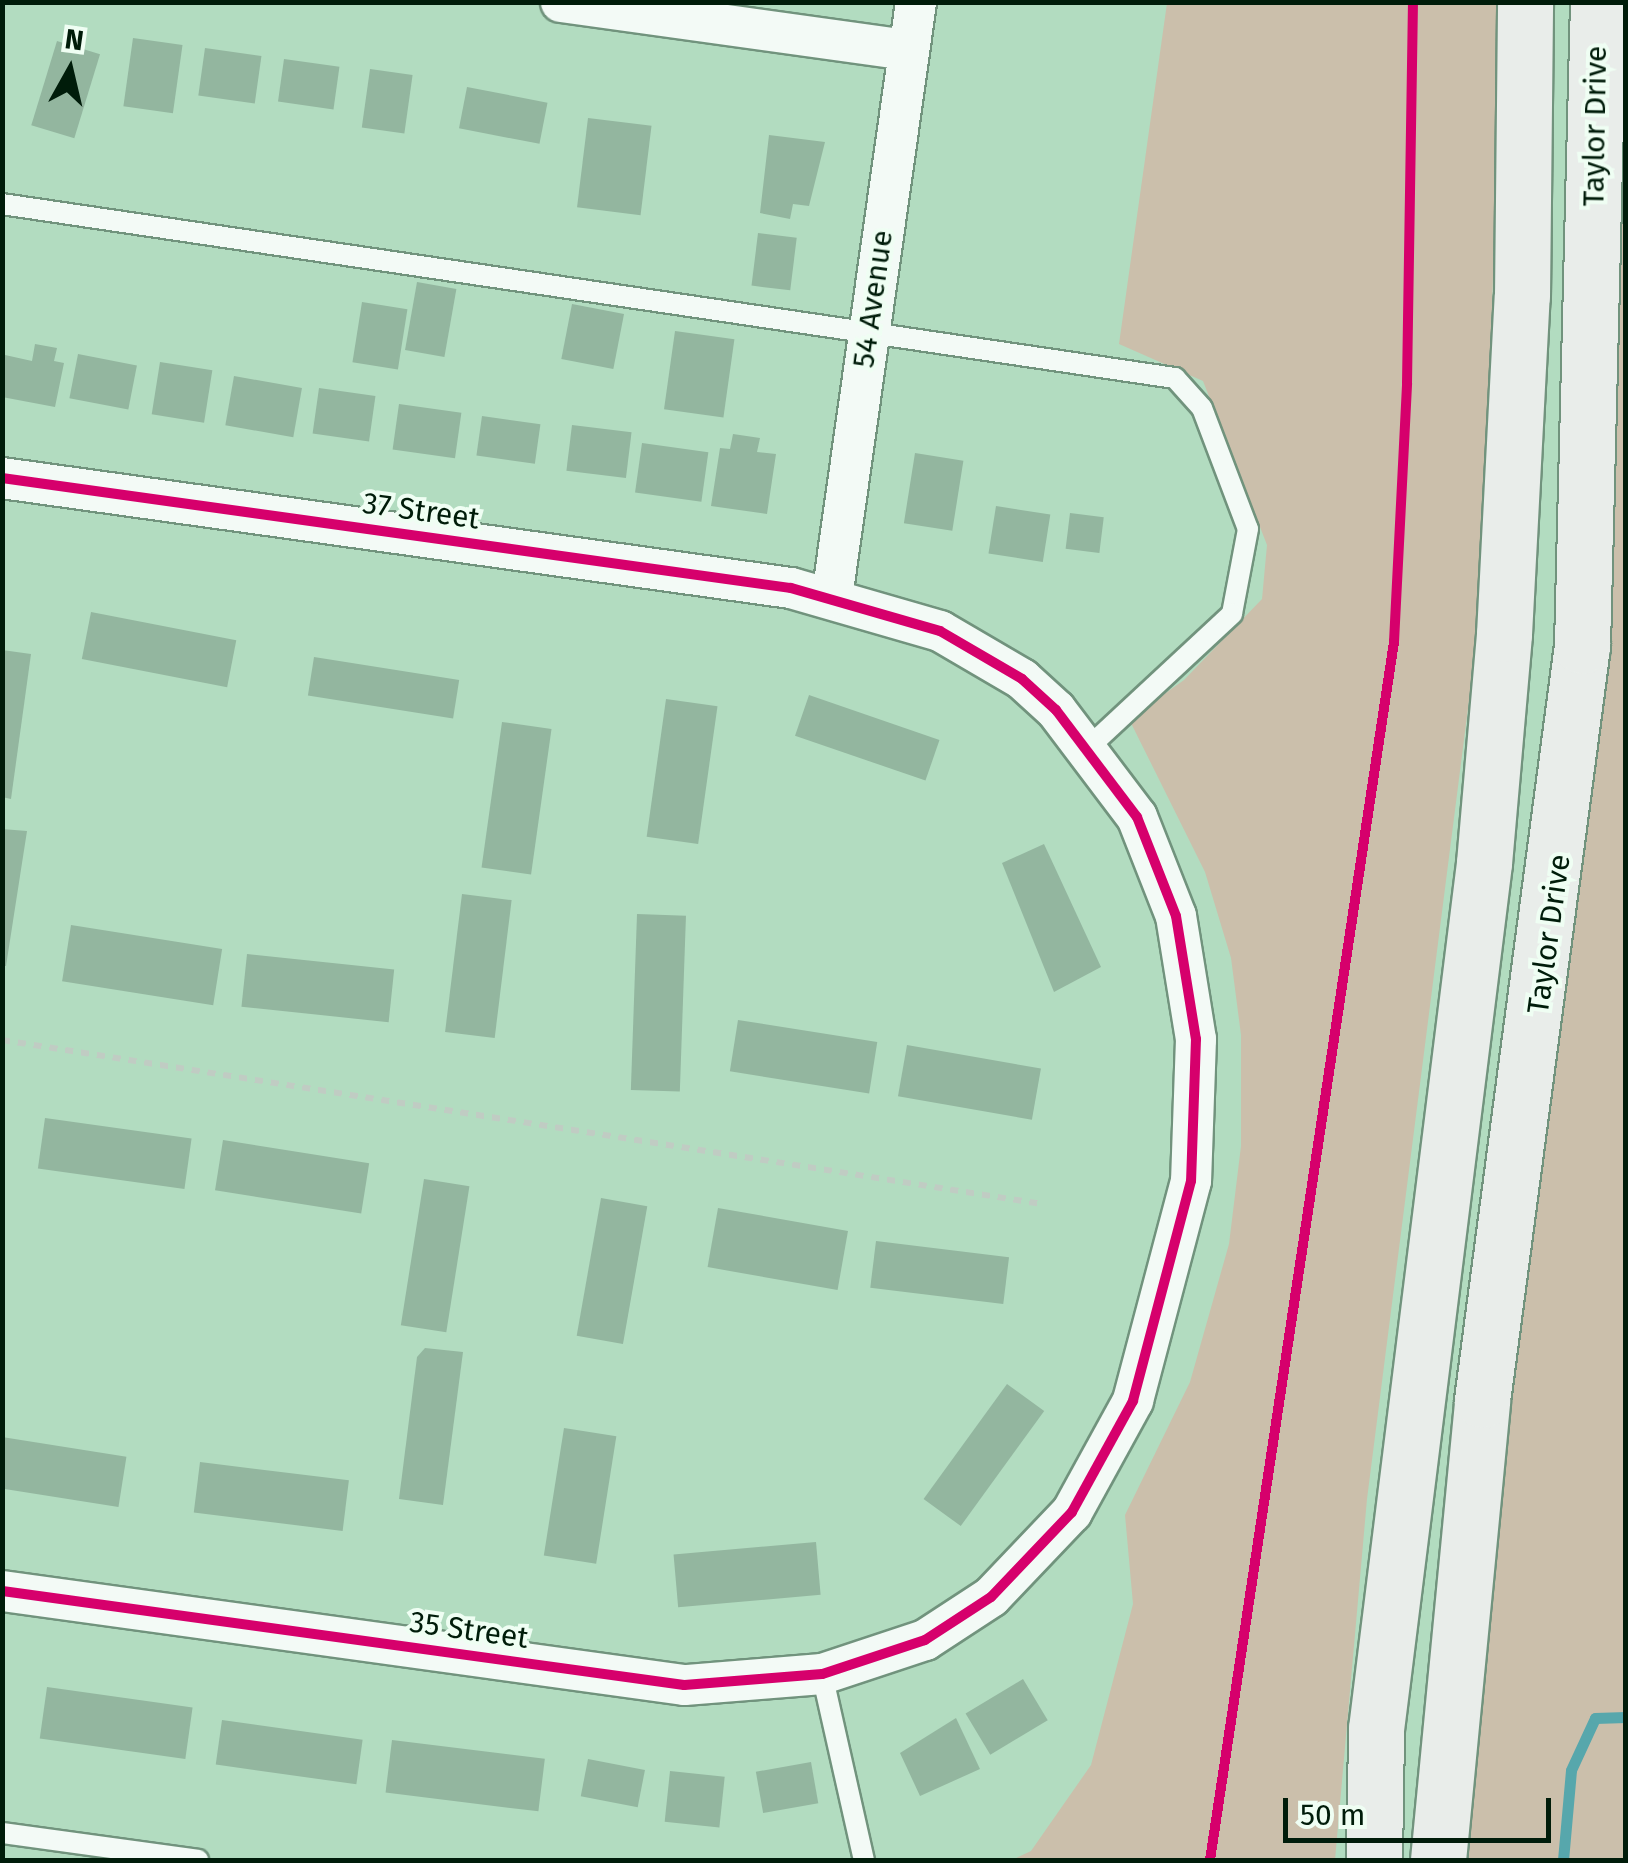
<!DOCTYPE html>
<style>
body{margin:0}
#map{position:relative;width:1628px;height:1863px;overflow:hidden;background:#b2dcc0;font-family:"Fira Sans",sans-serif}
div>[style]{position:absolute}
[style*='--x']{left:calc(var(--x)*1px);top:calc(var(--y)*1px);width:calc(var(--w)*1px);rotate:calc(var(--a)*1deg)}
.green>*{inset:0;background:#cbbfab}
.stream>*{height:11px;margin:-5.5px;padding:0 5.5px;transform-origin:5.5px;border-radius:5.5px;background:#57a7ac}
.building>*{inset:0;background:#93b69f;transform-origin:0 0}
.path>*{height:6px;margin-top:-3px;transform-origin:0;background:repeating-linear-gradient(90deg,#c0ccc3 0 8px,transparent 0 16px)}
.roads{filter:drop-shadow(2px 0 #71937d) drop-shadow(-2px 0 #71937d) drop-shadow(0 2px #71937d) drop-shadow(0 -2px #71937d)}
.service>*{height:20px;margin:-10px;padding:0 10px;transform-origin:10px;border-radius:10px;background:#f3faf6}
.minor>*{height:40px;margin:-20px;padding:0 20px;transform-origin:20px;border-radius:20px;background:#f3faf6}
.secondary>*{height:55px;margin:-27.5px;padding:0 27.5px;transform-origin:27.5px;border-radius:27.5px;background:#e9edea}
.cycleway>*{height:10px;margin:-5px;padding:0 5px;transform-origin:5px;border-radius:5px;background:#d6006c}
span{translate:-50% -50%;white-space:nowrap;text-align:center;line-height:1.15;-webkit-text-stroke:8px #effef3;paint-order:stroke}
.street-label{font-size:30px;color:#001c0a}
.frame{position:absolute;inset:0;border:5px solid #001c0a;pointer-events:none}
.north{position:absolute;left:20px;top:20px;width:100px;height:100px;-webkit-text-stroke:8px #effef3;paint-order:stroke;rotate:8deg;font-size:28px;font-weight:700;line-height:40px;text-align:center;color:#001c0a}
.north::after{content:'';display:block;margin:auto;width:35px;height:45px;background:#001c0a;clip-path:polygon(50% 0,100% 100%,50% 72%,0 100%)}
.scale{position:absolute;left:1283px;top:1798px;width:268px;height:45px;box-sizing:border-box;border:5px solid #001c0a;border-top:0;padding-left:12px;font-size:30px;line-height:35px;white-space:nowrap;color:#001c0a;-webkit-text-stroke:8px #effef3;paint-order:stroke}
</style>
<div id="map">
<div class="green">
<i style="clip-path:polygon(1167px 3px,1501px 3px,1486px 516px,1472px 677px,1367px 1499px,1335px 1860px,1012px 1860px,1031px 1851px,1091px 1765px,1133px 1604px,1125px 1515px,1190px 1382px,1229px 1244px,1241px 1146px,1241px 1035px,1231px 958px,1205px 872px,1129px 719px,1184px 680px,1262px 599px,1267px 545px,1203px 381px,1119px 344px)"></i>
<i style="clip-path:polygon(1619px 3px,1625px 3px,1625px 1860px,1460px 1860px)"></i>
</div>
<div class="stream">
<i style="--x:1563;--y:1860;--w:90;--a:-84.9"></i>
<i style="--x:1571;--y:1770;--w:57;--a:-65.2"></i>
<i style="--x:1595;--y:1718;--w:31;--a:-2"></i>
</div>
<div class="building">
<i style="left:133px;top:38px;width:50px;height:69px;rotate:8deg"></i>
<i style="left:57px;top:41px;width:45px;height:88px;rotate:17deg"></i>
<i style="left:205px;top:48px;width:57px;height:48px;rotate:8deg"></i>
<i style="left:284px;top:59px;width:56px;height:43px;rotate:8deg"></i>
<i style="left:370px;top:69px;width:43px;height:59px;rotate:8deg"></i>
<i style="left:467px;top:87px;width:82px;height:42px;rotate:11deg"></i>
<i style="left:588px;top:118px;width:64px;height:90px;rotate:7deg"></i>
<i style="clip-path:polygon(769px 135px,825px 142px,809px 206px,793px 204px,790px 219px,760px 213px)"></i>
<i style="left:758px;top:233px;width:39px;height:53px;rotate:7deg"></i>
<i style="left:417px;top:282px;width:40px;height:69px;rotate:10deg"></i>
<i style="left:362px;top:302px;width:46px;height:61px;rotate:9deg"></i>
<i style="left:572px;top:304px;width:53px;height:56px;rotate:11deg"></i>
<i style="left:675px;top:331px;width:60px;height:79px;rotate:8deg"></i>
<i style="clip-path:polygon(35px 344px,57px 348px,54px 361px,64px 363px,55px 407px,2px 397px,5px 355px,32px 361px)"></i>
<i style="left:78px;top:354px;width:60px;height:45px;rotate:11deg"></i>
<i style="left:160px;top:362px;width:53px;height:53px;rotate:9deg"></i>
<i style="left:234px;top:376px;width:69px;height:50px;rotate:10deg"></i>
<i style="left:319px;top:388px;width:57px;height:46px;rotate:8deg"></i>
<i style="left:399px;top:404px;width:63px;height:46px;rotate:8deg"></i>
<i style="left:482px;top:416px;width:59px;height:40px;rotate:8deg"></i>
<i style="left:572px;top:425px;width:60px;height:46px;rotate:7deg"></i>
<i style="clip-path:polygon(733px 434px,760px 438px,757px 452px,776px 454px,767px 514px,711px 506px,720px 448px,730px 449px)"></i>
<i style="left:642px;top:443px;width:67px;height:50px;rotate:8deg"></i>
<i style="left:915px;top:453px;width:49px;height:71px;rotate:9deg"></i>
<i style="left:996px;top:506px;width:55px;height:48px;rotate:9deg"></i>
<i style="left:1070px;top:513px;width:34px;height:36px;rotate:7deg"></i>
<i style="left:91px;top:612px;width:148px;height:48px;rotate:11deg"></i>
<i style="clip-path:polygon(2px 650px,31px 654px,11px 799px,2px 797px)"></i>
<i style="left:314px;top:657px;width:147px;height:39px;rotate:9deg"></i>
<i style="left:809px;top:695px;width:138px;height:43px;rotate:19deg"></i>
<i style="left:666px;top:699px;width:52px;height:139px;rotate:8deg"></i>
<i style="left:502px;top:722px;width:50px;height:147px;rotate:8deg"></i>
<i style="clip-path:polygon(2px 829px,27px 831px,6px 966px,2px 966px)"></i>
<i style="clip-path:polygon(1044px 844px,1101px 967px,1054px 992px,1002px 863px)"></i>
<i style="left:462px;top:894px;width:50px;height:139px;rotate:7deg"></i>
<i style="left:637px;top:914px;width:49px;height:176px;rotate:2deg"></i>
<i style="left:71px;top:925px;width:153px;height:57px;rotate:9deg"></i>
<i style="left:247px;top:954px;width:148px;height:53px;rotate:6deg"></i>
<i style="left:738px;top:1020px;width:141px;height:52px;rotate:9deg"></i>
<i style="left:907px;top:1045px;width:136px;height:52px;rotate:10deg"></i>
<i style="left:45px;top:1118px;width:148px;height:51px;rotate:8deg"></i>
<i style="left:223px;top:1140px;width:148px;height:51px;rotate:9deg"></i>
<i style="left:424px;top:1179px;width:46px;height:148px;rotate:9deg"></i>
<i style="left:601px;top:1198px;width:47px;height:140px;rotate:10deg"></i>
<i style="left:718px;top:1208px;width:132px;height:60px;rotate:10deg"></i>
<i style="left:876px;top:1241px;width:134px;height:47px;rotate:7deg"></i>
<i style="clip-path:polygon(425px 1348px,463px 1352px,443px 1505px,399px 1499px,417px 1357px)"></i>
<i style="left:1007px;top:1384px;width:46px;height:142px;rotate:36deg"></i>
<i style="left:564px;top:1428px;width:53px;height:129px;rotate:9deg"></i>
<i style="left:2px;top:1437px;width:126px;height:51px;rotate:9deg"></i>
<i style="left:200px;top:1462px;width:150px;height:51px;rotate:7deg"></i>
<i style="left:816px;top:1542px;width:53px;height:143px;rotate:85deg"></i>
<i style="left:1023px;top:1679px;width:48px;height:67px;rotate:59deg"></i>
<i style="left:47px;top:1687px;width:147px;height:52px;rotate:8deg"></i>
<i style="clip-path:polygon(956px 1718px,980px 1769px,920px 1796px,900px 1753px)"></i>
<i style="left:222px;top:1720px;width:142px;height:45px;rotate:8deg"></i>
<i style="left:392px;top:1740px;width:154px;height:53px;rotate:7deg"></i>
<i style="left:588px;top:1759px;width:58px;height:38px;rotate:11deg"></i>
<i style="left:811px;top:1762px;width:42px;height:56px;rotate:80deg"></i>
<i style="left:670px;top:1771px;width:55px;height:51px;rotate:6deg"></i>
</div>
<div class="path">
<i style="--x:2;--y:1040;--w:1053;--a:8.96"></i>
</div>
<div class="roads">
<div class="service">
<i style="--x:2;--y:204;--w:1186;--a:8.44"></i>
<i style="--x:1175;--y:378;--w:40;--a:48"></i>
<i style="--x:1202;--y:408;--w:129;--a:69.2"></i>
<i style="--x:1248;--y:529;--w:86;--a:100.7"></i>
<i style="--x:1232;--y:614;--w:194;--a:137.1"></i>
<i style="--x:822;--y:1674;--w:191;--a:77.3"></i>
<i style="--x:2;--y:1833;--w:198;--a:7.8"></i>
</div>
<div class="minor">
<i style="--x:561;--y:2;--w:351;--a:7.9"></i>
<i style="--x:2;--y:478;--w:797;--a:7.94"></i>
<i style="--x:791;--y:588;--w:155;--a:16.1"></i>
<i style="--x:940;--y:631;--w:95;--a:30.3"></i>
<i style="--x:1022;--y:679;--w:46;--a:42.4"></i>
<i style="--x:1056;--y:710;--w:134;--a:52.9"></i>
<i style="--x:1137;--y:817;--w:106;--a:68.5"></i>
<i style="--x:1176;--y:916;--w:125;--a:80.8"></i>
<i style="--x:1196;--y:1039;--w:142;--a:92"></i>
<i style="--x:1191;--y:1181;--w:228;--a:104.8"></i>
<i style="--x:1133;--y:1401;--w:127;--a:118.8"></i>
<i style="--x:1072;--y:1512;--w:117;--a:133.6"></i>
<i style="--x:991;--y:1597;--w:79;--a:146.9"></i>
<i style="--x:925;--y:1640;--w:108;--a:161.7"></i>
<i style="--x:822;--y:1674;--w:138;--a:175.4"></i>
<i style="--x:684;--y:1685;--w:688;--a:-172.15"></i>
<i style="--x:832;--y:597;--w:601;--a:-81.96"></i>
</div>
<div class="secondary">
<i style="--x:1374;--y:1860;--w:131;--a:-89.1"></i>
<i style="--x:1376;--y:1729;--w:873;--a:-82.89"></i>
<i style="--x:1484;--y:863;--w:230;--a:-85"></i>
<i style="--x:1504;--y:634;--w:338;--a:-87"></i>
<i style="--x:1522;--y:296;--w:294;--a:-89.4"></i>
<i style="--x:1438;--y:1860;--w:462;--a:-84.5"></i>
<i style="--x:1482;--y:1400;--w:761;--a:-82.45"></i>
<i style="--x:1582;--y:646;--w:644;--a:-88.58"></i>
</div>
</div>
<div class="cycleway">
<i style="--x:2;--y:478;--w:797;--a:7.94"></i>
<i style="--x:791;--y:588;--w:155;--a:16.1"></i>
<i style="--x:940;--y:631;--w:95;--a:30.3"></i>
<i style="--x:1022;--y:679;--w:46;--a:42.4"></i>
<i style="--x:1056;--y:710;--w:134;--a:52.9"></i>
<i style="--x:1137;--y:817;--w:106;--a:68.5"></i>
<i style="--x:1176;--y:916;--w:125;--a:80.8"></i>
<i style="--x:1196;--y:1039;--w:142;--a:92"></i>
<i style="--x:1191;--y:1181;--w:228;--a:104.8"></i>
<i style="--x:1133;--y:1401;--w:127;--a:118.8"></i>
<i style="--x:1072;--y:1512;--w:117;--a:133.6"></i>
<i style="--x:991;--y:1597;--w:79;--a:146.9"></i>
<i style="--x:925;--y:1640;--w:108;--a:161.7"></i>
<i style="--x:822;--y:1674;--w:138;--a:175.4"></i>
<i style="--x:684;--y:1685;--w:688;--a:-172.15"></i>
<i style="--x:1210;--y:1860;--w:1232;--a:-81.41"></i>
<i style="--x:1394;--y:642;--w:259;--a:-87.1"></i>
<i style="--x:1407;--y:383;--w:381;--a:-89.1"></i>
</div>
<div class="street-label">
<span style="left:1595px;top:126px;rotate:-89deg">Taylor Drive</span>
<span style="left:873px;top:299px;rotate:-82deg">54 Avenue</span>
<span style="left:421px;top:511px;rotate:8deg">37 Street</span>
<span style="left:1549px;top:934px;rotate:-82deg">Taylor Drive</span>
<span style="left:469px;top:1630px;rotate:8deg">35 Street</span>
</div>
<div class="frame"></div>
<div class="north">N</div>
<div class="scale">50 m</div>
</div>
